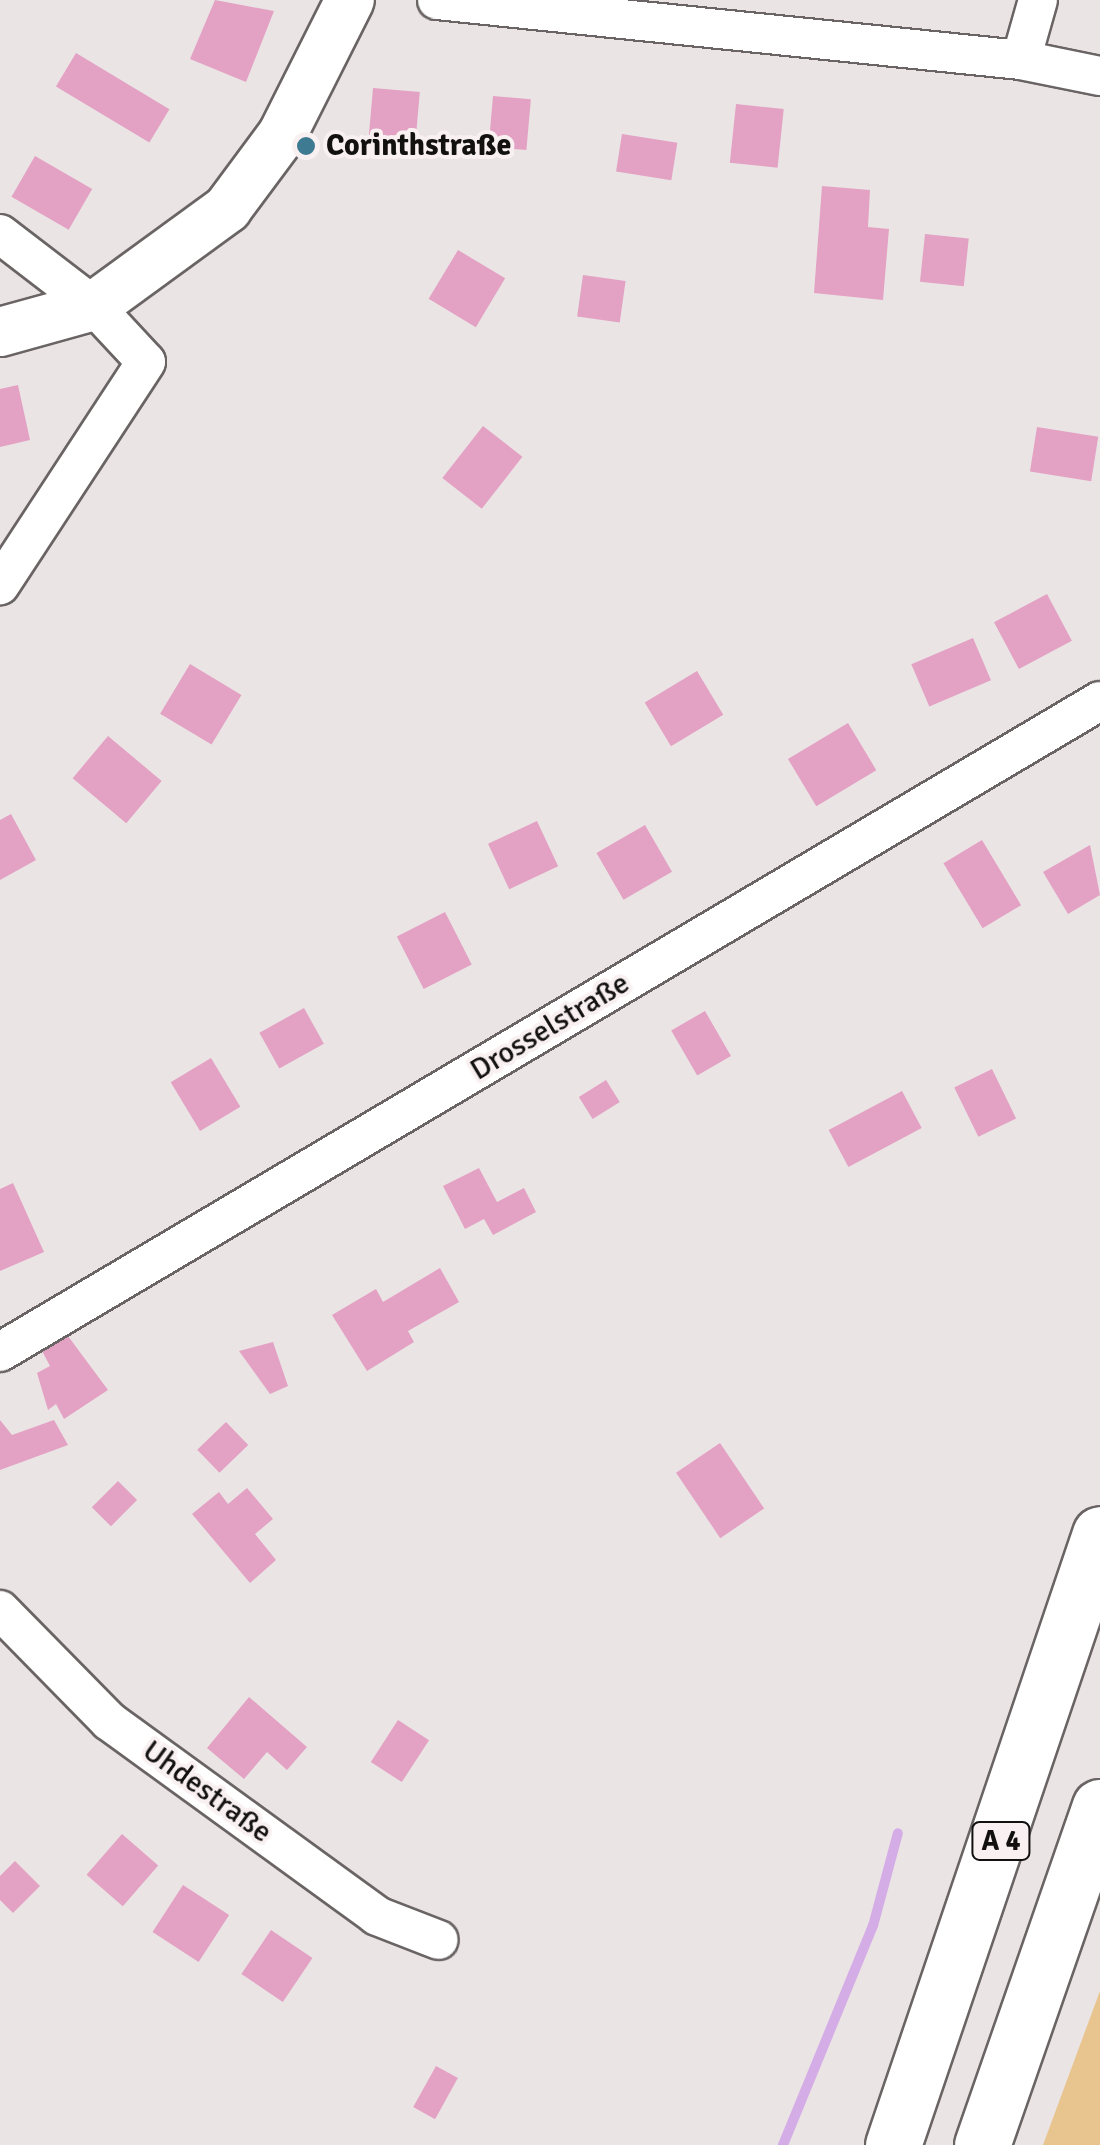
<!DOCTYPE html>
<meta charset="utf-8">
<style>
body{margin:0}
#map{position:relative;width:1100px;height:2145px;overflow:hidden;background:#ebe4e4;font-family:Signika,sans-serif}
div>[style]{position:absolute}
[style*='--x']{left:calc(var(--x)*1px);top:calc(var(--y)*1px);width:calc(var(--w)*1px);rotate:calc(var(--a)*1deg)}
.green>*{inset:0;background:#e8c48e}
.stream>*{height:10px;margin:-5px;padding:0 5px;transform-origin:5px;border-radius:5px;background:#d5ade6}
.building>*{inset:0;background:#e3a1c4;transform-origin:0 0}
.roads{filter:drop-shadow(2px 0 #6a6464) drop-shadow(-2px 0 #6a6464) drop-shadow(0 2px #6a6464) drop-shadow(0 -2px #6a6464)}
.minor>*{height:38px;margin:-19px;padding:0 19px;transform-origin:19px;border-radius:19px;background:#fff}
.tertiary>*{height:48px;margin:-24px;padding:0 24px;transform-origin:24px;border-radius:24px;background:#fff}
.motorway>*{height:55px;margin:-27.5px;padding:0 27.5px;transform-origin:27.5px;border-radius:27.5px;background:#fff}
.dots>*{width:28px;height:28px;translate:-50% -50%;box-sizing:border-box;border:5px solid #f9f1f1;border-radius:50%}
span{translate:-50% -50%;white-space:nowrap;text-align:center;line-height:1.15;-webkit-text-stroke:8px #f9f1f1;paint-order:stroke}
.shield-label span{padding:2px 8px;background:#f9f1f1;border:2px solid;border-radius:8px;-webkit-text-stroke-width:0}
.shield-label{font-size:28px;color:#131010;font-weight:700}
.poi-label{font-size:30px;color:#131010;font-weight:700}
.left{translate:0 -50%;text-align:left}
.street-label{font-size:30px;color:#131010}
</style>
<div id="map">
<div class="green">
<i style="clip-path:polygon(1100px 1991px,1100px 2145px,1043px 2145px)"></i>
</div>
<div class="stream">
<i style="--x:783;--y:2145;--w:237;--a:-67.7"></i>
<i style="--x:873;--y:1926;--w:96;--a:-75"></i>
</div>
<div class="building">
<i style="clip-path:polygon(215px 0,274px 11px,246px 82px,190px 59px)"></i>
<i style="left:76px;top:53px;width:109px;height:39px;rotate:31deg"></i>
<i style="left:373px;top:88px;width:47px;height:47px;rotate:5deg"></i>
<i style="left:493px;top:96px;width:38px;height:51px;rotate:5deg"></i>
<i style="left:736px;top:104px;width:48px;height:59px;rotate:6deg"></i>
<i style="left:622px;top:134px;width:56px;height:38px;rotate:9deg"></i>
<i style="left:35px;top:156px;width:66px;height:47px;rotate:30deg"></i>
<i style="clip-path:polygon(822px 186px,870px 190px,868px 227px,889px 229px,883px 300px,814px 293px)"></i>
<i style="left:925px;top:234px;width:44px;height:48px;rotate:6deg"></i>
<i style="left:458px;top:250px;width:55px;height:57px;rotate:31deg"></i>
<i style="left:583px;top:275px;width:43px;height:42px;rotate:8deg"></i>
<i style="clip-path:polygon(18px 385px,30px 440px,0 447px,0 389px)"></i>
<i style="left:483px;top:426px;width:50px;height:66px;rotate:38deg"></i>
<i style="left:1037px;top:427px;width:62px;height:45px;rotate:9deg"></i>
<i style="left:1047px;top:594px;width:53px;height:60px;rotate:62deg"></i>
<i style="left:973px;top:638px;width:46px;height:67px;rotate:67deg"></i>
<i style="left:190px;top:664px;width:60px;height:58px;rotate:31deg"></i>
<i style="left:697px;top:671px;width:51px;height:61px;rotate:59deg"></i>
<i style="left:848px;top:723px;width:55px;height:70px;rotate:59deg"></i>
<i style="left:108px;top:736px;width:70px;height:55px;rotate:40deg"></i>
<i style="clip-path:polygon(11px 814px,36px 860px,0 880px,0 820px)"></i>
<i style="left:537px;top:821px;width:50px;height:54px;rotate:65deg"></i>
<i style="left:645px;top:825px;width:54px;height:56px;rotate:60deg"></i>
<i style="left:982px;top:840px;width:76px;height:45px;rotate:59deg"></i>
<i style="clip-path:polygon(1090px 845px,1100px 895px,1068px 914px,1043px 872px)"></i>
<i style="left:445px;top:912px;width:59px;height:54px;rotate:63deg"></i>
<i style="left:304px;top:1008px;width:41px;height:51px;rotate:61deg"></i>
<i style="left:705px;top:1011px;width:52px;height:39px;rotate:60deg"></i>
<i style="left:211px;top:1058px;width:57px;height:47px;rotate:59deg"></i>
<i style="left:992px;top:1069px;width:55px;height:42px;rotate:64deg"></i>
<i style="left:606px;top:1080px;width:26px;height:32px;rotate:58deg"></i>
<i style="left:902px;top:1091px;width:42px;height:83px;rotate:62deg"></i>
<i style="clip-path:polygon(479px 1168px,497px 1202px,524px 1188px,536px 1212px,493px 1235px,484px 1219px,465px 1229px,443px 1186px)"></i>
<i style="clip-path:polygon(13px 1183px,44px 1252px,0 1271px,0 1189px)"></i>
<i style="clip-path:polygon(440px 1268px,459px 1302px,408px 1331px,414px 1342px,367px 1371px,332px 1315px,376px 1289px,383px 1302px)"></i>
<i style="clip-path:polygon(68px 1336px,108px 1390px,64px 1419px,56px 1404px,48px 1410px,37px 1373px,50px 1366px,42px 1351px)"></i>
<i style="clip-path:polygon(273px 1342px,288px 1386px,270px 1394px,239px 1351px)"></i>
<i style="clip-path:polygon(0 1420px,12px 1435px,54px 1420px,68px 1445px,0 1470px)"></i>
<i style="left:226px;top:1422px;width:32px;height:40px;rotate:46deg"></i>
<i style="left:720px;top:1443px;width:79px;height:53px;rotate:56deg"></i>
<i style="left:118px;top:1481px;width:27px;height:37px;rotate:45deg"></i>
<i style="clip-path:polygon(247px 1488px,273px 1519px,255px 1534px,276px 1560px,250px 1583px,192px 1514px,219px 1492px,228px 1504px)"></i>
<i style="clip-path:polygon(249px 1697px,307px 1747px,287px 1770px,267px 1752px,244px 1779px,207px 1748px)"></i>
<i style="left:398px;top:1720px;width:37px;height:50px;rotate:33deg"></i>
<i style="left:122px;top:1834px;width:48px;height:54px;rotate:41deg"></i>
<i style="clip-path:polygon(15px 1861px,40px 1886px,13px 1913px,0 1900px,0 1876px)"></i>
<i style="left:183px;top:1885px;width:55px;height:56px;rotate:33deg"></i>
<i style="left:271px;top:1930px;width:50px;height:53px;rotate:34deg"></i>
<i style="left:436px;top:2066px;width:25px;height:47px;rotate:29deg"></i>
</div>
<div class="roads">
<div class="minor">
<i style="--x:437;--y:0;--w:587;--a:5.87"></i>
<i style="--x:1021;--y:60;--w:81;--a:11.4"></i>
<i style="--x:1021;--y:60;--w:62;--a:-74.2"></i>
<i style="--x:0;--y:234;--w:118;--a:37.5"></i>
<i style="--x:94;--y:306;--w:76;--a:47.1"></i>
<i style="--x:146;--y:362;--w:267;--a:123.2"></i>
<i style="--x:0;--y:1352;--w:1278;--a:-30.62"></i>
<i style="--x:0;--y:1610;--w:156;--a:45.5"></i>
<i style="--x:109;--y:1721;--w:331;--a:36"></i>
<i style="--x:377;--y:1916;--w:66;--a:21.2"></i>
</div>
<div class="tertiary">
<i style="--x:0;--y:332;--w:98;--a:-15.5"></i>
<i style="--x:94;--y:306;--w:165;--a:-36.1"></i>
<i style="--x:227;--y:209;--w:92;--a:-53.4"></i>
<i style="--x:282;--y:135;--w:151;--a:-63.3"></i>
</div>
<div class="motorway">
<i style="--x:893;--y:2145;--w:645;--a:-71.28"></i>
<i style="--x:982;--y:2145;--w:358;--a:-70.8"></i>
</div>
</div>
<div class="dots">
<i style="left:306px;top:146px;background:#3e7a92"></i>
</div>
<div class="shield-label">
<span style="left:1001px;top:1841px">A 4</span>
</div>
<div class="poi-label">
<span class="left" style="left:326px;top:146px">Corinthstraße</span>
</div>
<div class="street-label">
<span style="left:550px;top:1027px;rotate:-31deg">Drosselstraße</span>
<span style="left:207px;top:1792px;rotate:36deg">Uhdestraße</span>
</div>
</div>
